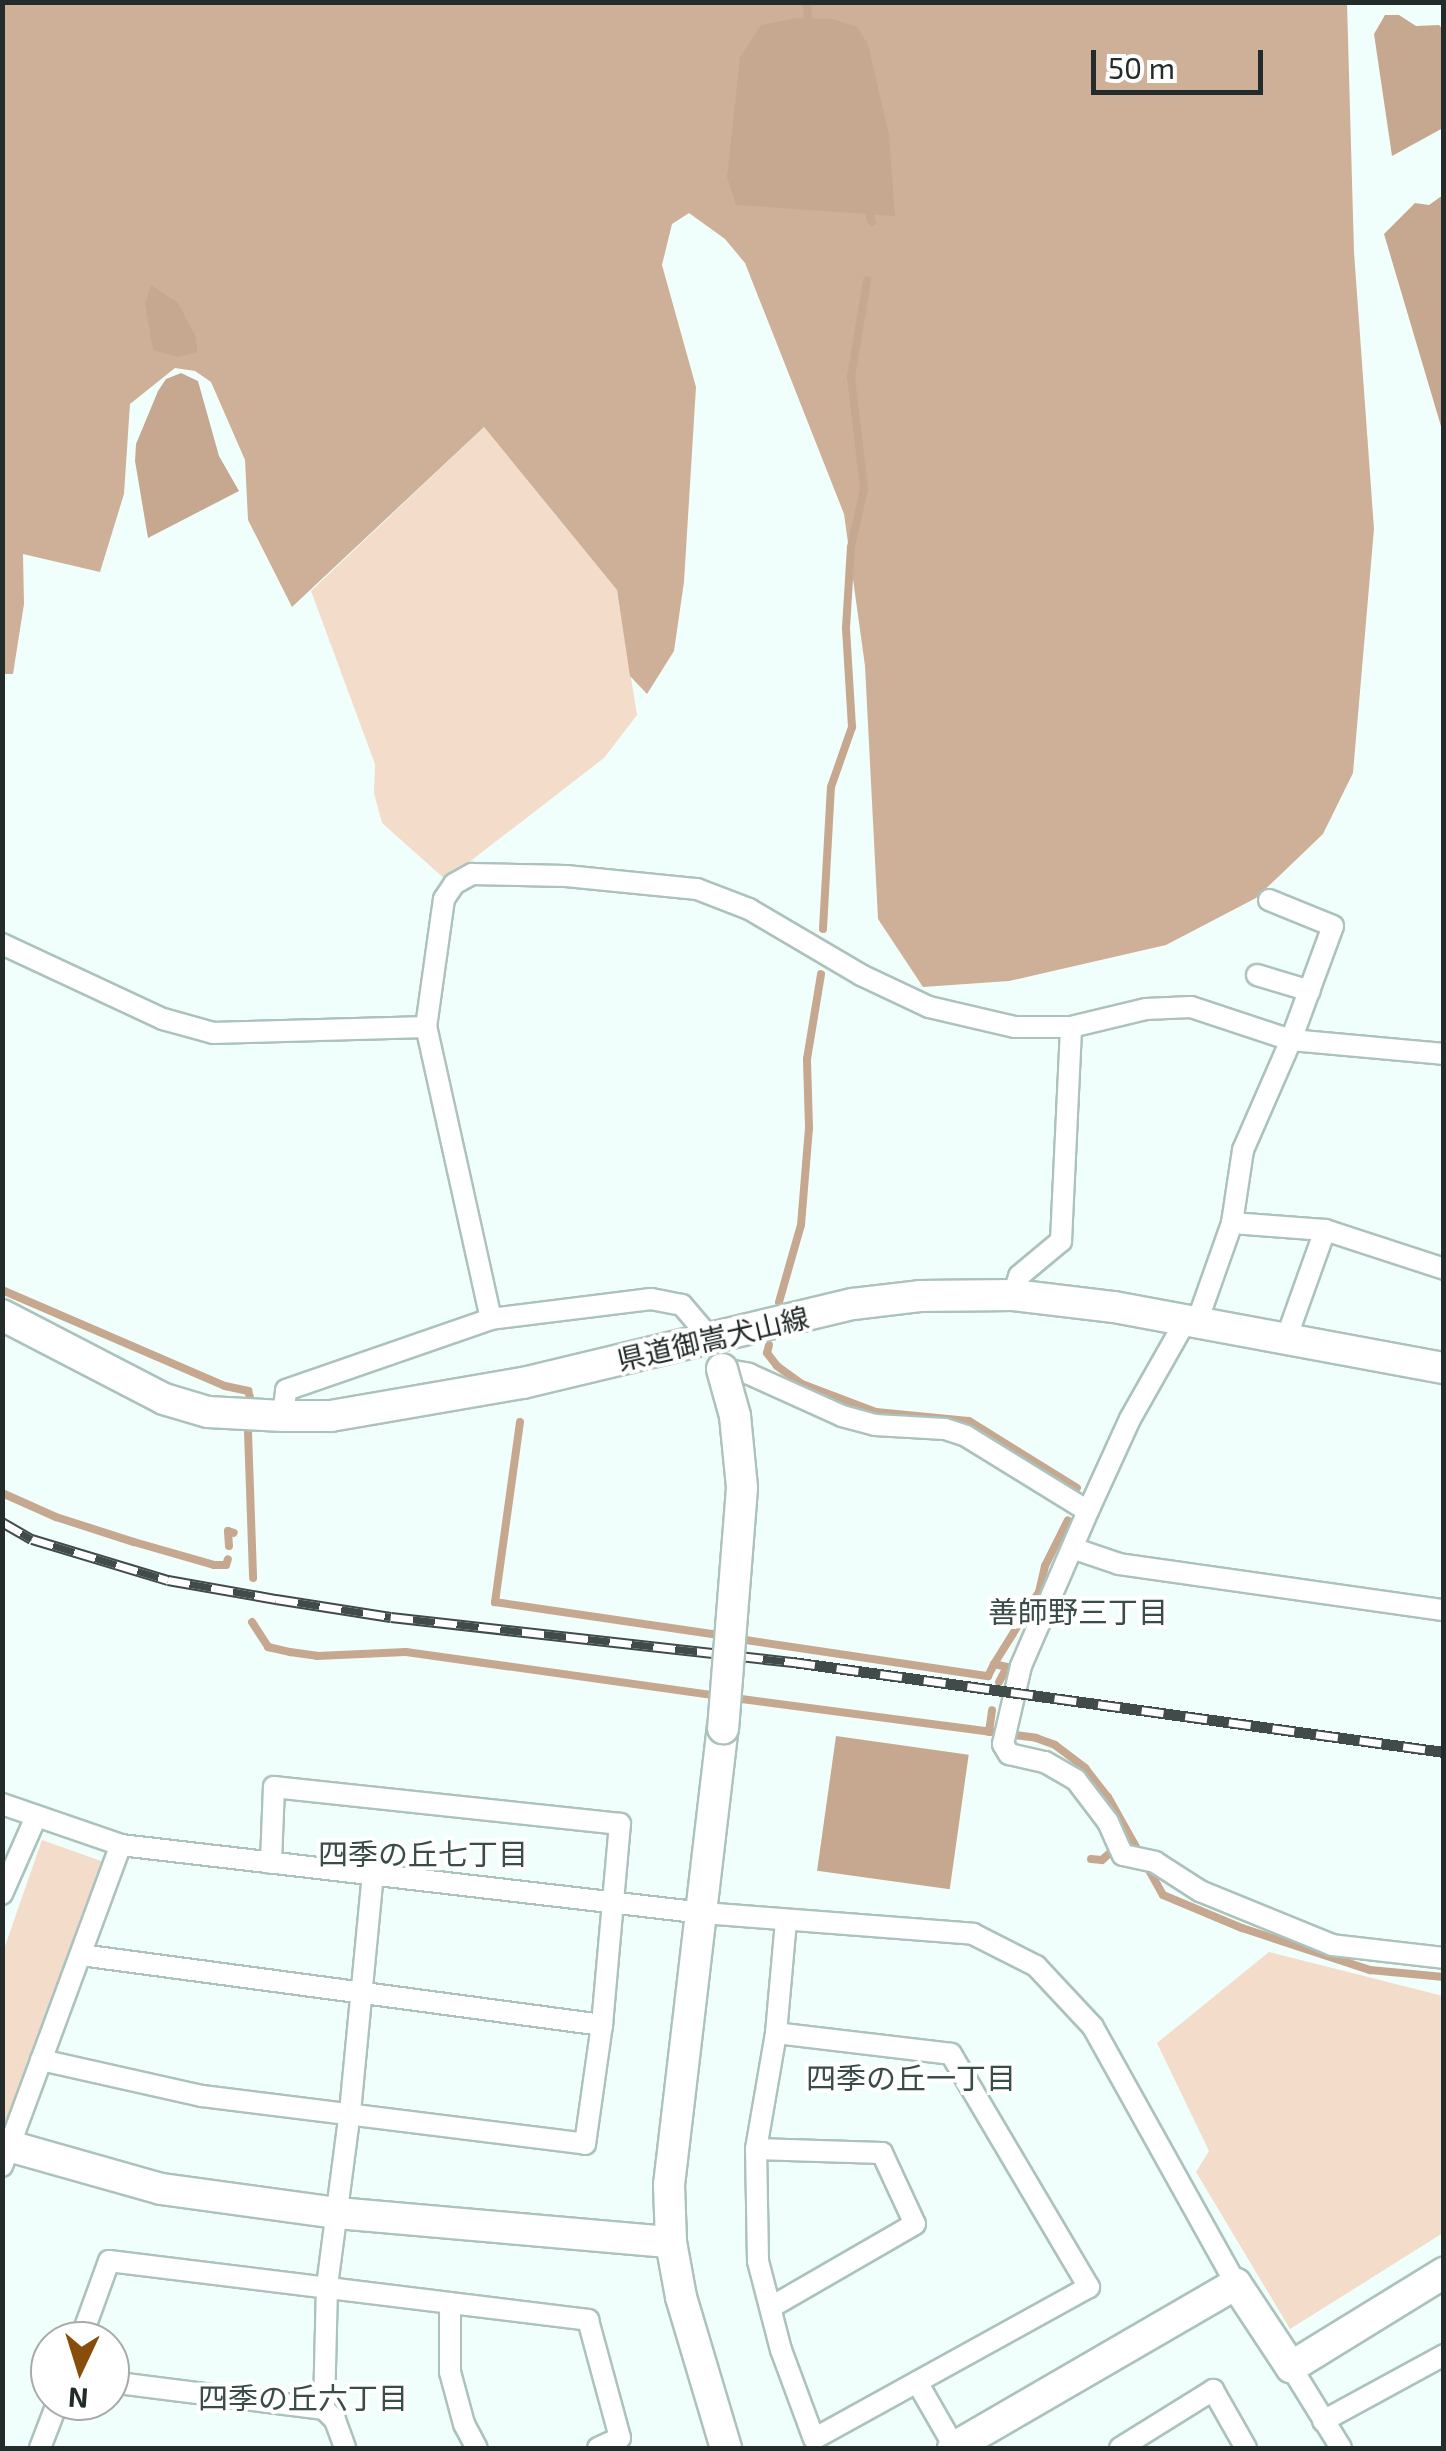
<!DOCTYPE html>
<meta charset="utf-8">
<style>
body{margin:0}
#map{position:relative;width:1446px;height:2451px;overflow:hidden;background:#f1fffc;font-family:"Exo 2","Noto Sans JP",sans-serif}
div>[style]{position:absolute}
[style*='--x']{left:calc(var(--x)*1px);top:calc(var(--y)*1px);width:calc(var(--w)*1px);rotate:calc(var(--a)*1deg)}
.green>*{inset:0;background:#f3dcc9}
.forest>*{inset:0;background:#ceb098}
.water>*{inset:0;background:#c6a890;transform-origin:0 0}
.stream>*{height:8px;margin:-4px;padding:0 4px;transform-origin:4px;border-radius:4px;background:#c6a890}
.roads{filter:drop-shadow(2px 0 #abc2bd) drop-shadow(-2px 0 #abc2bd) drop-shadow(0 2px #abc2bd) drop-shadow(0 -2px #abc2bd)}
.street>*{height:20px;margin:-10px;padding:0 10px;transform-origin:10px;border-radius:10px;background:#fff}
.secondary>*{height:30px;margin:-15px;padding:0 15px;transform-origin:15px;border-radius:15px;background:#fff}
.rail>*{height:11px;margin-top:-5.5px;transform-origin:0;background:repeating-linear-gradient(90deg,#fff 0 22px,#414b49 0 44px);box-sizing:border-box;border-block:2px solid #414b49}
.bridges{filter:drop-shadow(2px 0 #abc2bd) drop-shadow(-2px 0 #abc2bd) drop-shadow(0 2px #abc2bd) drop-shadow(0 -2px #abc2bd)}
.secondary-bridge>*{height:30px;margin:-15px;padding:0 15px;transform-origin:15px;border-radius:15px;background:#fff}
span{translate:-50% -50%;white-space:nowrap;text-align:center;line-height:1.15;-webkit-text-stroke:8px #fff;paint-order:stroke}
.street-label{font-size:28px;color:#232c2a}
.neighbourhood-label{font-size:30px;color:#384c48}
.frame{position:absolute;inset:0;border:5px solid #232c2a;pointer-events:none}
.north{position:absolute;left:30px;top:2321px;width:100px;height:100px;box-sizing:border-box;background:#fff;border:2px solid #a7abaa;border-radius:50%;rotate:184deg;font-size:28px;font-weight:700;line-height:40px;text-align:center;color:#232c2a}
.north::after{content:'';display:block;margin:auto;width:35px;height:45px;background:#894d0b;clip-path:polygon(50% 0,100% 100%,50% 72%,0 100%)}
.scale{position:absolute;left:1091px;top:50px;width:172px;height:45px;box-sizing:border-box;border:5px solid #232c2a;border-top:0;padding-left:12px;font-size:30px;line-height:35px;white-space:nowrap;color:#232c2a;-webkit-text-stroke:8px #fff;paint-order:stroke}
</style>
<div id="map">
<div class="green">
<i style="clip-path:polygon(484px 427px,617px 590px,637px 715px,604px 758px,446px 880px,382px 823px,374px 793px,375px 764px,311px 591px)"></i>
<i style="clip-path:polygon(42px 1840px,104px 1862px,10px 2125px,3px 2123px,3px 1952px)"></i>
<i style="clip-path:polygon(1269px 1952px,1443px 1996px,1443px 2233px,1290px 2329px,1196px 2172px,1209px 2151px,1157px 2043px)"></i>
</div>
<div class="forest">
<i style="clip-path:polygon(2px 3px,1347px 3px,1354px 252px,1374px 529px,1353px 773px,1323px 834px,1256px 898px,1166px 945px,1009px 981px,923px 987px,878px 919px,865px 666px,844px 514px,745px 263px,725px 239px,689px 213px,672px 224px,662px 265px,696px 387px,684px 582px,674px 651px,647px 694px,630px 676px,617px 590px,484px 427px,292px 607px,248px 520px,245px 460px,211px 382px,195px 371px,175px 368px,130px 404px,124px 494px,100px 572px,23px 554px,24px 604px,13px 674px,3px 674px)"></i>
</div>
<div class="water">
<i style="clip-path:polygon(1385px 15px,1399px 15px,1416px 26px,1439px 25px,1443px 29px,1443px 128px,1392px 156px,1374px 34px)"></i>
<i style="clip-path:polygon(796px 18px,833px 19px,857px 27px,868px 44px,889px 135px,895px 216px,736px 205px,727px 177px,740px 57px,761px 25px)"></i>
<i style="clip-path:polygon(1443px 195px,1443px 433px,1384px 234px,1415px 203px,1429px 205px)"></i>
<i style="clip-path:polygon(151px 285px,178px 303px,196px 337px,197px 352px,178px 357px,153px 350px,145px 304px)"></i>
<i style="clip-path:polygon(181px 373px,198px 381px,219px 456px,239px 491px,148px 538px,135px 461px,136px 444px,158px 391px,166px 379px)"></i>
<i style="left:836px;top:1736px;width:134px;height:136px;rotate:8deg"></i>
</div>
<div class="stream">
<i style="--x:807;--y:2;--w:26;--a:86"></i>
<i style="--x:867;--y:206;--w:17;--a:73"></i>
<i style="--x:823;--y:929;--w:142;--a:-86.8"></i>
<i style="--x:831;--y:787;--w:64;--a:-70.7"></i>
<i style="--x:852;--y:727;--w:99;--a:-93.5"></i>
<i style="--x:846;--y:628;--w:81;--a:-86.5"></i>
<i style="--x:851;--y:547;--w:59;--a:-77.4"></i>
<i style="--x:864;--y:489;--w:113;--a:-96.6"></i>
<i style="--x:851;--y:377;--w:98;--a:-80.6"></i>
<i style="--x:2;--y:1290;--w:243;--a:23.3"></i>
<i style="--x:225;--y:1386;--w:24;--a:12"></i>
<i style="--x:248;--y:1391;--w:6;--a:72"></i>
<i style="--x:779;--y:1302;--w:80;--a:-74.1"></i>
<i style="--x:801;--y:1225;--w:97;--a:-85.3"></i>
<i style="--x:809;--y:1128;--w:69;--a:-91.7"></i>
<i style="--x:807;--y:1059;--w:86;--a:-80.6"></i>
<i style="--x:769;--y:1345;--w:8;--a:104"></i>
<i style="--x:767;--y:1353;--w:16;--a:52"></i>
<i style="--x:777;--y:1366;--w:31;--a:36"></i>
<i style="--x:802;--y:1384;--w:79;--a:20.7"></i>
<i style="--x:876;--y:1412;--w:93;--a:5.5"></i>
<i style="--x:969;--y:1421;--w:127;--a:31.8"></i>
<i style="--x:520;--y:1422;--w:182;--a:97.9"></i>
<i style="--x:495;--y:1602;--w:233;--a:8.4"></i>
<i style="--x:248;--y:1432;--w:146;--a:88"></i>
<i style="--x:2;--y:1493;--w:59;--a:24"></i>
<i style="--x:56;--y:1517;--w:82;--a:17.8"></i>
<i style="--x:134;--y:1542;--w:83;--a:16"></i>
<i style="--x:214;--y:1565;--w:12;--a:0"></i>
<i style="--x:226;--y:1565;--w:6;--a:-72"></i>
<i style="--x:229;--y:1546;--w:15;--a:-94"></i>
<i style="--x:228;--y:1531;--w:6;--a:18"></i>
<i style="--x:252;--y:1622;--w:30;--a:57"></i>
<i style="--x:268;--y:1647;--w:23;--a:13"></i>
<i style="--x:290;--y:1652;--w:27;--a:8"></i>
<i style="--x:317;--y:1656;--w:89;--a:-2.6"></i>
<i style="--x:406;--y:1652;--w:317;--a:8"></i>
<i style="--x:739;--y:1639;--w:252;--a:8.5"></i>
<i style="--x:988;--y:1676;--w:13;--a:-63"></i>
<i style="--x:994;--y:1664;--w:13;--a:13"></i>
<i style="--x:1007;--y:1667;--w:17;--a:118"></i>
<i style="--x:994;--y:1664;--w:85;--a:-58"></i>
<i style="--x:1039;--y:1592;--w:27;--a:-77"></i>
<i style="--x:1045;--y:1566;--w:51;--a:-63.4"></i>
<i style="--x:734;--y:1698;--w:305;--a:7.5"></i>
<i style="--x:1036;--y:1738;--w:20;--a:20"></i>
<i style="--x:1055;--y:1745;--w:38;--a:37"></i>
<i style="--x:1085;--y:1768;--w:37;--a:52"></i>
<i style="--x:1108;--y:1797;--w:112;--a:60.7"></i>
<i style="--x:1163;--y:1895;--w:86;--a:22.7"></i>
<i style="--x:1242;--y:1928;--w:135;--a:18.2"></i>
<i style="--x:1370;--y:1970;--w:74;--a:5.4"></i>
<i style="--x:989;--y:1732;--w:22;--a:-82"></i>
<i style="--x:1091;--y:1859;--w:11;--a:5"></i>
<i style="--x:1102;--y:1860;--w:12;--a:-42"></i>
</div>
<div class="roads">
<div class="street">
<i style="--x:2;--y:944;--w:178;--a:25"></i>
<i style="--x:163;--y:1019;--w:52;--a:15.6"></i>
<i style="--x:213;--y:1033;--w:213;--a:-1.6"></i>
<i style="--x:1257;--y:975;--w:55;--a:16.8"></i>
<i style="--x:1232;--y:1223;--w:93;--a:4.3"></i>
<i style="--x:1325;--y:1230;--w:125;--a:18.1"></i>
<i style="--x:1013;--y:1295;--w:20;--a:-72"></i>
<i style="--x:1019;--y:1276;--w:55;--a:-39.8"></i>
<i style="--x:1061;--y:1241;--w:214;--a:-87.3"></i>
<i style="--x:1186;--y:1320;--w:114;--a:119.5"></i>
<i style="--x:1130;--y:1419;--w:101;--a:114.5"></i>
<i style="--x:1088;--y:1511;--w:169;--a:113.4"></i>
<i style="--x:1021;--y:1666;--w:80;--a:103"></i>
<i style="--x:1003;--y:1744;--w:12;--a:59"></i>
<i style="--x:1009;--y:1754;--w:37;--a:13"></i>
<i style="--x:1045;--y:1762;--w:36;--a:30"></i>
<i style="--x:1076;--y:1780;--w:53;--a:52.7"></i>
<i style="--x:1108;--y:1822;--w:36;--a:66"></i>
<i style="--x:1123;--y:1855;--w:33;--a:12"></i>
<i style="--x:1155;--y:1862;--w:54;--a:32.8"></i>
<i style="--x:1200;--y:1891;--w:143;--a:22.2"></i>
<i style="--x:1332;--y:1945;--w:113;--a:6.6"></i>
<i style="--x:1197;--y:1322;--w:105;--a:-70.5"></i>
<i style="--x:1232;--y:1223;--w:74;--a:-81.4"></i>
<i style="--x:1243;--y:1150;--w:120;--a:-66.4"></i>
<i style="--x:1291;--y:1040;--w:121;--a:-69.8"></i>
<i style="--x:1333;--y:926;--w:69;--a:-157.9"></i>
<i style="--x:711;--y:1339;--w:45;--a:-130.5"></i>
<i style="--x:682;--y:1305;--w:32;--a:-169"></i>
<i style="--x:651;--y:1299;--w:161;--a:172.9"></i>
<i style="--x:491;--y:1319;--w:299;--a:-102.5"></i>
<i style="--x:426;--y:1027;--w:129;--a:-82"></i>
<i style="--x:444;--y:899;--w:18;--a:-56"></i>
<i style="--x:454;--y:884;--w:21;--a:-29"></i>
<i style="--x:472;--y:874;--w:94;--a:1.2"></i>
<i style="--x:566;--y:876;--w:132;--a:5.7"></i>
<i style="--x:697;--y:889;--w:56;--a:21"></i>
<i style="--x:749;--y:909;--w:130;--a:30.5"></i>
<i style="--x:861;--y:975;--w:75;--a:25.2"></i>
<i style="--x:929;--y:1007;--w:88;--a:13.1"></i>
<i style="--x:1015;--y:1027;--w:56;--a:0"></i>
<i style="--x:1071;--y:1027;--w:77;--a:-13.5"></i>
<i style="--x:1146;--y:1009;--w:45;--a:-2.5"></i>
<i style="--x:1191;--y:1007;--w:105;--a:18.3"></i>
<i style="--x:1291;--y:1040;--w:154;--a:5.2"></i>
<i style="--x:1286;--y:1339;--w:116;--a:-70.3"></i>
<i style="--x:722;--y:1369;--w:27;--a:10"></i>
<i style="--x:749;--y:1374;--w:102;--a:24.3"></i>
<i style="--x:842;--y:1416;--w:34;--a:15"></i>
<i style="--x:875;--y:1425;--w:70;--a:3.3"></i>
<i style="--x:945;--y:1429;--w:22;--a:18"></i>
<i style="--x:966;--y:1436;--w:143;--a:31.6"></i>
<i style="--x:283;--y:1416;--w:26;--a:-83"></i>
<i style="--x:286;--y:1390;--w:217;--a:-19.1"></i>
<i style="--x:1075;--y:1549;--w:46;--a:18.8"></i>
<i style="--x:1119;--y:1564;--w:328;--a:8.1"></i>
<i style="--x:2;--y:1804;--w:126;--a:19"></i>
<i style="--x:121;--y:1845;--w:586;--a:6.66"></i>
<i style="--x:703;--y:1913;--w:271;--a:4.4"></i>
<i style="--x:973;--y:1934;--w:71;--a:26.9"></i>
<i style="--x:1036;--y:1966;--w:83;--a:46.9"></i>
<i style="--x:1093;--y:2027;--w:294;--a:60.9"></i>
<i style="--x:2;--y:1894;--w:84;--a:-66.2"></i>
<i style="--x:81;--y:1955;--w:526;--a:7.65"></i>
<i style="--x:776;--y:2033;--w:176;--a:6.8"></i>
<i style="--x:951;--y:2054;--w:271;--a:59.4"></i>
<i style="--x:1089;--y:2287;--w:314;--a:151.1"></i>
<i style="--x:814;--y:2439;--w:95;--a:-110.3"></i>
<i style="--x:781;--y:2350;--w:92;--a:-104.5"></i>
<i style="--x:758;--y:2261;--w:112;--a:-91"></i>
<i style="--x:756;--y:2149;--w:118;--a:-80.2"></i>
<i style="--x:776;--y:2033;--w:113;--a:-84.9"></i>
<i style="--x:41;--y:2060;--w:165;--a:12.6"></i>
<i style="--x:202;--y:2096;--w:386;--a:7.1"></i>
<i style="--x:585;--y:2144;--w:120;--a:-81.9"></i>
<i style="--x:602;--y:2025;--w:202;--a:-84.9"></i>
<i style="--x:620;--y:1824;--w:348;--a:-173.9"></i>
<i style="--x:274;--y:1787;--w:76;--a:92.3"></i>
<i style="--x:756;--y:2149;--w:126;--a:1.8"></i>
<i style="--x:882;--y:2153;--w:78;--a:65.1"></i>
<i style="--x:915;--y:2224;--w:166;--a:150"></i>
<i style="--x:2;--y:2166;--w:342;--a:-69.7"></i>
<i style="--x:450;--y:2303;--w:69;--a:90"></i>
<i style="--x:450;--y:2372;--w:54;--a:74.9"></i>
<i style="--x:464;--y:2424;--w:27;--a:62"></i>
<i style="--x:80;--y:2341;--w:85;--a:-70.1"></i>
<i style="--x:109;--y:2261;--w:483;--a:7"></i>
<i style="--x:588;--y:2320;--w:122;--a:74.8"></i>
<i style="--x:620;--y:2438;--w:24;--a:156"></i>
<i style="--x:1291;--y:2367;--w:95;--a:58.3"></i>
<i style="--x:110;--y:2382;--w:216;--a:7.2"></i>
<i style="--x:324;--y:2409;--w:16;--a:45"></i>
<i style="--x:335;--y:2420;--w:30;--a:70"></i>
<i style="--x:917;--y:2382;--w:76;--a:60.1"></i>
<i style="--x:324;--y:2409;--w:123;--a:-88.6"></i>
<i style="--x:327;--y:2286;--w:176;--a:-82.5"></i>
<i style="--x:350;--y:2112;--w:238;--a:-84.5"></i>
<i style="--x:1323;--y:2421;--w:138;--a:-28.6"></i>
<i style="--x:40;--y:2448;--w:50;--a:-69"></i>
<i style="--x:1120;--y:2448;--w:110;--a:-31.9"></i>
<i style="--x:1213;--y:2390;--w:67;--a:60.4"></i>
</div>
<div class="secondary">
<i style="--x:2;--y:1315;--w:182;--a:27.4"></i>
<i style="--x:164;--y:1399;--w:46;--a:16.5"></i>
<i style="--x:208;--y:1412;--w:75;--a:3.1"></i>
<i style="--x:283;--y:1416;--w:48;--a:0"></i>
<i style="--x:331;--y:1416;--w:195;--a:-9.8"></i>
<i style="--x:523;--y:1383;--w:339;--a:-13.5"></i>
<i style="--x:853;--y:1304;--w:67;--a:-6.8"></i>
<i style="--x:920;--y:1296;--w:93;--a:-0.6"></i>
<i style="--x:1013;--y:1295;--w:102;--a:6.8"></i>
<i style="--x:1114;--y:1307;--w:336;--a:10.5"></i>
<i style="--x:2;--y:2144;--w:165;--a:15.8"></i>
<i style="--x:161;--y:2189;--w:178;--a:7.8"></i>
<i style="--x:337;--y:2213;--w:335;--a:5"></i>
<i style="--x:671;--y:2242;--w:57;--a:-92"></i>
<i style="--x:669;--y:2185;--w:460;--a:-83.3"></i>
<i style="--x:671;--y:2242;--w:56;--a:79.7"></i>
<i style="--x:681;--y:2297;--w:158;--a:73.4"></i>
<i style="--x:953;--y:2448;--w:327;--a:-30.1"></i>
<i style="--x:1236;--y:2284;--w:100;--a:56.5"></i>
<i style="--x:1291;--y:2367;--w:180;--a:-31.6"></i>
</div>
</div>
<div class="rail">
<i style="--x:2;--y:1522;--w:34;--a:30"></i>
<i style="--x:32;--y:1539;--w:142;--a:16.8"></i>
<i style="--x:168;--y:1580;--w:110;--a:10"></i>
<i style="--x:276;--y:1599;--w:116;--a:8.9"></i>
<i style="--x:391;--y:1617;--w:405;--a:6.4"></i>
<i style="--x:793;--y:1662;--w:657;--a:7.87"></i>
</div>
<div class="bridges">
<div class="secondary-bridge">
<i style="--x:722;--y:1369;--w:49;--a:74.5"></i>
<i style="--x:735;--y:1416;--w:72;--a:84.4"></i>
<i style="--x:742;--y:1488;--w:241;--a:94.5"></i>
</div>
</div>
<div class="street-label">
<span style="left:713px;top:1338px;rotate:-13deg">県道御嵩犬山線</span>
</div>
<div class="neighbourhood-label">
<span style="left:1078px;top:1611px">善師野三丁目</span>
<span style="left:423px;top:1853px">四季の丘七丁目</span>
<span style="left:911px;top:2077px">四季の丘一丁目</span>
<span style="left:303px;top:2397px">四季の丘六丁目</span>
</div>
<div class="frame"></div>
<div class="north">N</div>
<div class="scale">50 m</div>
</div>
